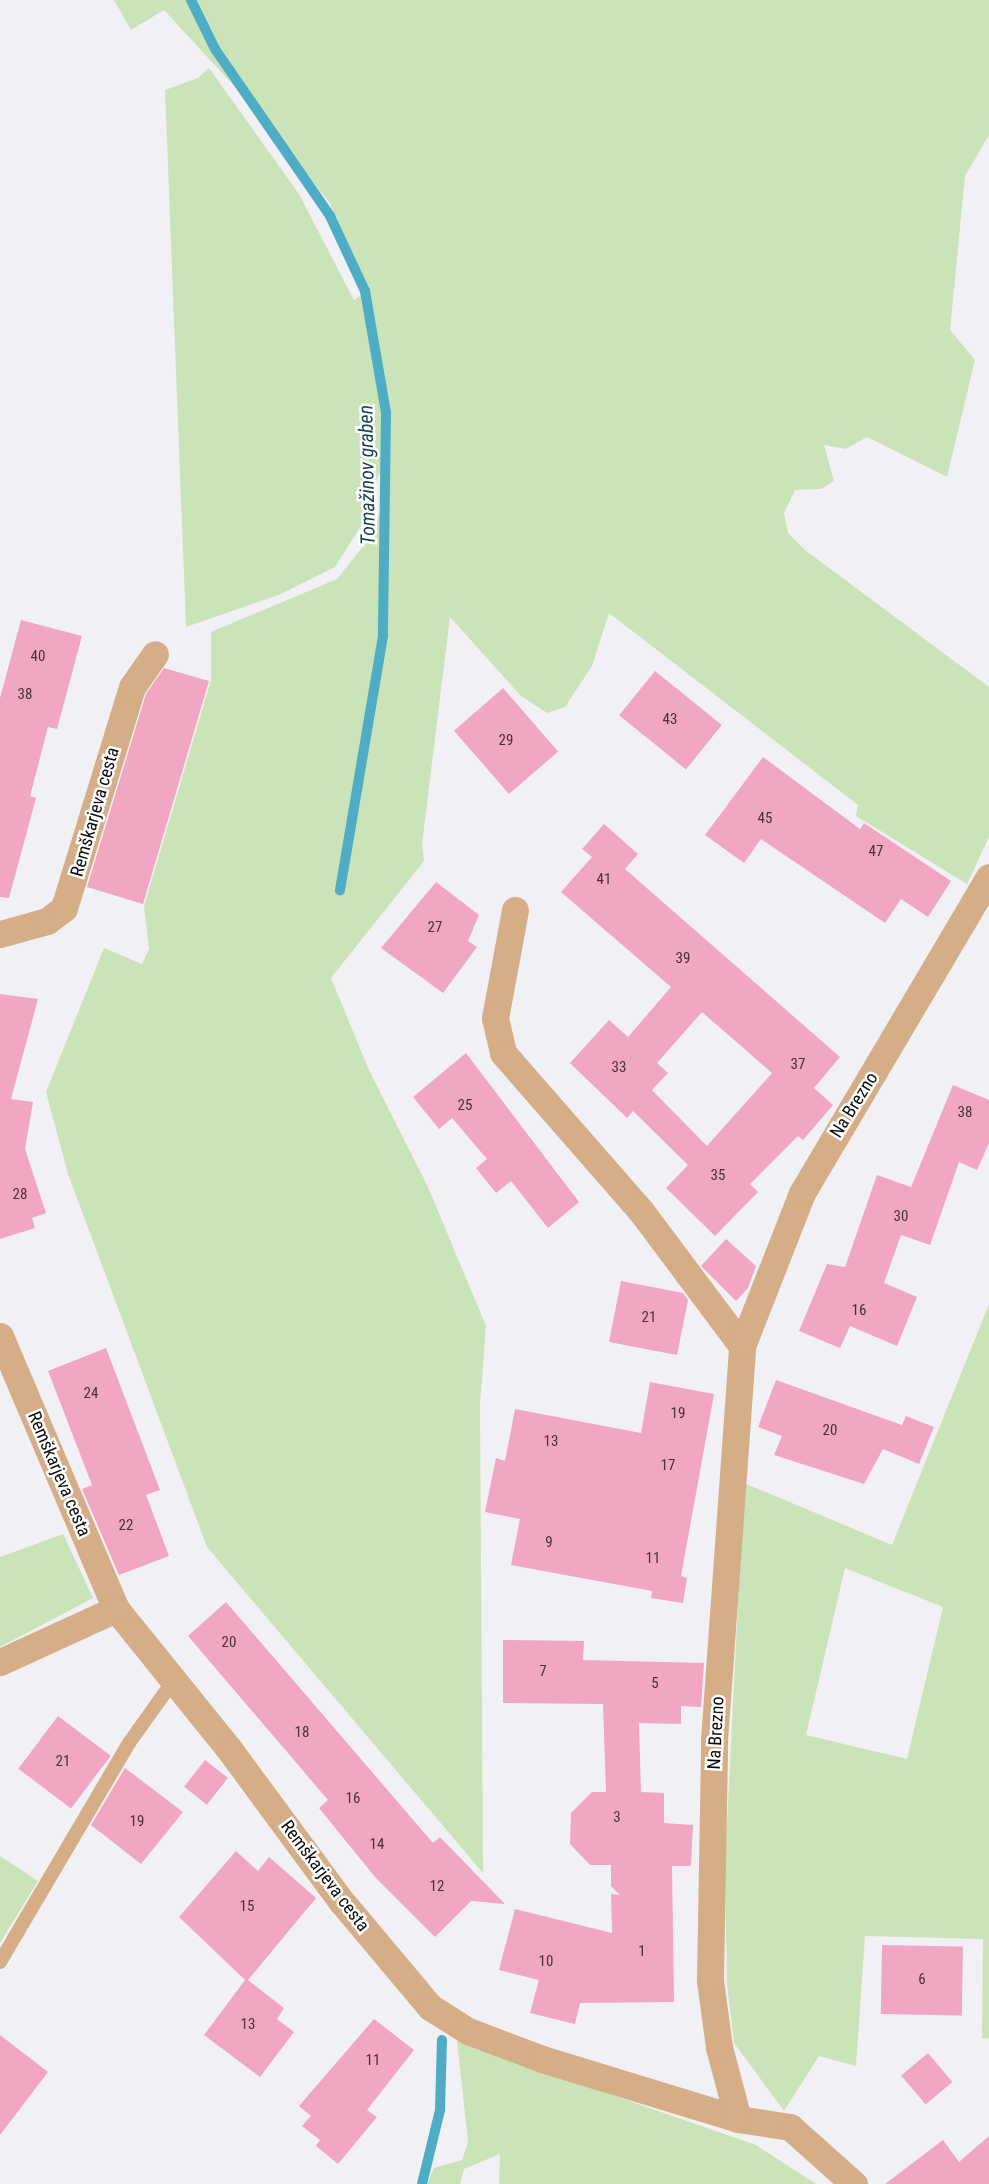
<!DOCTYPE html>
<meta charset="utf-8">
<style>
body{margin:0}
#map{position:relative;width:989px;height:2184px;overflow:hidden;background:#f1f1f5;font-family:"Roboto Condensed",sans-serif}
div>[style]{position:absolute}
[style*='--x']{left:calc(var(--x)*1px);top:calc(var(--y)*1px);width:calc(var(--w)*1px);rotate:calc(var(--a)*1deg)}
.green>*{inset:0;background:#cbe3b8}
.stream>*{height:10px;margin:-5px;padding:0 5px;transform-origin:5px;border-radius:5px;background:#4eacc4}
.building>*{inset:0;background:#f1a6c1;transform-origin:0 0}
.lane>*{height:14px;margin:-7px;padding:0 7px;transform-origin:7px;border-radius:7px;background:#d5ad87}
.street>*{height:27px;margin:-13.5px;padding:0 13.5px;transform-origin:13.5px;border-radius:13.5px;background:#d5ad87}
span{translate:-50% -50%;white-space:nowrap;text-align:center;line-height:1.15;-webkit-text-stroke:5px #fff;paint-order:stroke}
.number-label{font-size:15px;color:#45323a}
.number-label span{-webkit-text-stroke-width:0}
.street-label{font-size:18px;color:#0c0c0d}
.water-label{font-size:20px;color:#1b4550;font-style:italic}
</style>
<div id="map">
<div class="green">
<i style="clip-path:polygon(114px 0,989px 0,989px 135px,965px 176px,950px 330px,975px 360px,947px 477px,867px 437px,846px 449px,824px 445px,834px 481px,821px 489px,795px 490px,784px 513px,788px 533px,805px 550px,989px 687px,989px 837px,967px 884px,856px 816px,858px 805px,609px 613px,592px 666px,565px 707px,547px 713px,521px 696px,450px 617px,422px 844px,424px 861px,331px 978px,369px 1070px,428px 1187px,486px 1326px,480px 1404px,483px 1873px,207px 1547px,68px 1174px,46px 1092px,104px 948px,142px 964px,149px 949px,144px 906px,211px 680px,211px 632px,337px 579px,372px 535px,386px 497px,379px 473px,364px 521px,335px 567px,281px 594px,186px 627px,165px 90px,198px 78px,209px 68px,299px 194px,354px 300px,369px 290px,329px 202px,235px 87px,164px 10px,131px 30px)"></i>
<i style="clip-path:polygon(evenodd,989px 1304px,989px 2038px,982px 2039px,983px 1939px,865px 1936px,856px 2066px,819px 2056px,784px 2111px,734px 2043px,727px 1984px,725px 1863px,744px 1483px,892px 1545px,989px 1304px,845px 1568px,943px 1607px,907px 1759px,806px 1735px,845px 1568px)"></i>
<i style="clip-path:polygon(63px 1534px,93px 1598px,0 1647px,0 1557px)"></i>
<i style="clip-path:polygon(0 1856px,38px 1881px,0 1943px)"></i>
<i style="clip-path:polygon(457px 2041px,756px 2145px,816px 2184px,499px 2184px,500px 2154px,464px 2169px,460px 2184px,427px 2184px,434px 2168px,462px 2160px,468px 2142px)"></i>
</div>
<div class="stream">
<i style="--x:191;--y:0;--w:55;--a:63.9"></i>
<i style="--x:215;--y:49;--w:203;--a:55.4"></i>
<i style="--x:330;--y:216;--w:83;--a:65"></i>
<i style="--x:365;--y:291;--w:124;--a:80.2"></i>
<i style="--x:386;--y:413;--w:223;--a:90.8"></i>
<i style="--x:383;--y:636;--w:258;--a:99.6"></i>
<i style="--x:422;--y:2184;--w:76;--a:-76.3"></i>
<i style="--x:440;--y:2110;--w:70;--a:-88.4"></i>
</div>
<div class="building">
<i style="clip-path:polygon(21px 620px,82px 636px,57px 729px,48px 727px,30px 796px,36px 798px,9px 898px,0 897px,0 698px)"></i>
<i style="clip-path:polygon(164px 668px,209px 681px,143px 904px,87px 887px,146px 694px)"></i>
<i style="left:655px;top:671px;width:86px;height:57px;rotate:39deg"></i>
<i style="left:503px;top:688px;width:84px;height:65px;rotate:49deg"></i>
<i style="clip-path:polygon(763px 757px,860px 829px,864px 823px,951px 881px,928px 917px,901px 899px,885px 923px,761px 839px,744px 863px,705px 835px)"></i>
<i style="clip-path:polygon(evenodd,604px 824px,638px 854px,625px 869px,840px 1057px,814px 1088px,833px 1105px,803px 1140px,798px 1136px,750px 1184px,758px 1192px,715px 1236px,666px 1188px,688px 1165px,633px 1111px,627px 1118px,570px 1063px,609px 1020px,628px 1037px,671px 987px,561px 892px,592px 857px,582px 849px,604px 824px,702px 1012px,772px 1073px,707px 1146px,652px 1090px,668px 1073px,657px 1063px,702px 1012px)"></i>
<i style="clip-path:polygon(436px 882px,479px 915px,468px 941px,477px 947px,443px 993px,381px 948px)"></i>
<i style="clip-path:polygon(0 994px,38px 999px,11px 1099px,33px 1102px,25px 1149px,46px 1213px,32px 1218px,35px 1228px,0 1239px)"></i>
<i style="clip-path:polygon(466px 1053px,579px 1202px,548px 1228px,511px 1181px,496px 1193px,476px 1168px,487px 1159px,452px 1118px,439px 1129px,413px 1097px)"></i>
<i style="clip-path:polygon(953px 1085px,989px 1100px,989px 1143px,977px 1170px,959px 1162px,930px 1245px,901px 1235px,884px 1283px,917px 1297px,897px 1346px,850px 1326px,840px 1348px,799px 1331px,827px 1264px,845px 1267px,877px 1175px,911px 1187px)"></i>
<i style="clip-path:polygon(726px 1239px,756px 1266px,748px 1288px,736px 1301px,701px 1266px)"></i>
<i style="clip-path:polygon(621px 1281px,683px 1293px,688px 1300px,677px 1355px,609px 1342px)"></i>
<i style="clip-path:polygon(106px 1348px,160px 1490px,146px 1495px,169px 1556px,119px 1575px,82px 1489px,92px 1485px,48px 1371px)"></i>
<i style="clip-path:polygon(776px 1380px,902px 1425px,906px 1416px,934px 1427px,919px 1464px,883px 1449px,864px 1484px,774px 1455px,782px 1436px,758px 1427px)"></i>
<i style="clip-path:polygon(650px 1382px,714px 1394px,681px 1576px,687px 1578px,683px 1603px,651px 1598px,652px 1591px,511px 1565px,520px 1519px,485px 1512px,496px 1458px,505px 1461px,515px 1409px,641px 1433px)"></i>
<i style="clip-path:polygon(226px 1602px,433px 1843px,440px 1837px,505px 1904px,471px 1901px,435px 1937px,375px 1877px,319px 1808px,328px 1800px,188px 1636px)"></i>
<i style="clip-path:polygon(503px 1640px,584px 1641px,583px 1660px,704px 1663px,701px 1707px,681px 1706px,681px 1724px,639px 1723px,641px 1792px,664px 1793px,664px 1823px,693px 1825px,691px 1866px,672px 1866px,674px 2002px,580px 2003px,575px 2024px,530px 2013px,539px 1980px,499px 1970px,515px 1909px,612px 1933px,611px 1894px,620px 1895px,611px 1886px,611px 1865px,590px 1865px,570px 1844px,571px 1813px,592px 1792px,606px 1792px,603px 1704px,503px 1703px)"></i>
<i style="left:58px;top:1716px;width:66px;height:66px;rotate:37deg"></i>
<i style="left:205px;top:1760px;width:29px;height:34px;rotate:38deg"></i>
<i style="clip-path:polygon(125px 1768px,183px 1812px,141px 1864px,91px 1825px)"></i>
<i style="clip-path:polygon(236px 1851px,258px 1871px,269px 1857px,316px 1898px,248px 1980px,284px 2008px,277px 2019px,294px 2032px,260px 2077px,204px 2035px,245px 1980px,179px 1917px)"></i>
<i style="left:882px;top:1945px;width:81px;height:69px;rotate:1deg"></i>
<i style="clip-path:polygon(374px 2019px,414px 2050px,367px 2110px,377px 2117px,338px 2164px,316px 2146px,320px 2140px,302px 2126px,311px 2116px,299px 2106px)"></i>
<i style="clip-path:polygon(0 2035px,48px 2072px,0 2135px)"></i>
<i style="left:928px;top:2053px;width:38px;height:35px;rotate:50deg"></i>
<i style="clip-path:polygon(989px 2136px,989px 2184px,885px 2184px,943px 2140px,959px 2162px)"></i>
</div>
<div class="lane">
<i style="--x:0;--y:1962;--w:254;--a:-59.5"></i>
<i style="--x:129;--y:1743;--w:77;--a:-54.5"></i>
</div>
<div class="street">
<i style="--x:515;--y:910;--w:110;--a:100.5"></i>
<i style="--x:495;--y:1018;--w:36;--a:77"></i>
<i style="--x:503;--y:1053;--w:210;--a:48.9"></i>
<i style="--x:641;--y:1211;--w:169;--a:53.2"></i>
<i style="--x:0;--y:934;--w:49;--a:-15.5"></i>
<i style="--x:47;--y:921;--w:21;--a:-37"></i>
<i style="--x:64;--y:908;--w:231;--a:-72.9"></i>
<i style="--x:132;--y:687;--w:40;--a:-55.1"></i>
<i style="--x:0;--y:1336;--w:297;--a:67"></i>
<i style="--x:116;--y:1609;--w:180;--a:51.1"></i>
<i style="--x:229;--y:1749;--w:190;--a:53.6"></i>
<i style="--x:342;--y:1902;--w:137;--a:50"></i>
<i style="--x:430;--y:2007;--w:45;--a:32.3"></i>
<i style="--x:468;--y:2031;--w:79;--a:20.7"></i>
<i style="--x:542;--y:2059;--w:205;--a:17"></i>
<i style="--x:738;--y:2119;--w:53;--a:8.7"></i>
<i style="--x:790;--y:2127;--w:86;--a:41.7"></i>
<i style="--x:0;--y:1662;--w:128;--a:-24.6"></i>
<i style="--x:738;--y:2119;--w:74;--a:-104.8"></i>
<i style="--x:719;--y:2047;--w:68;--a:-97.7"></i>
<i style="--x:710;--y:1980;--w:240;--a:-89"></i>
<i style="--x:714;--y:1740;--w:395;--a:-85.9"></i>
<i style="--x:742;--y:1346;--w:164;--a:-68.6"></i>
<i style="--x:802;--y:1193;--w:367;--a:-59.4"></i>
</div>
<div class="number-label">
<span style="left:38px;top:657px">40</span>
<span style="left:25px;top:695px">38</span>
<span style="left:670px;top:720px">43</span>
<span style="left:506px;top:741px">29</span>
<span style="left:765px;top:819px">45</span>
<span style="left:876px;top:852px">47</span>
<span style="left:604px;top:880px">41</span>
<span style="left:435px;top:928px">27</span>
<span style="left:683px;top:959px">39</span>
<span style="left:798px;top:1065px">37</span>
<span style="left:619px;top:1068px">33</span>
<span style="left:465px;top:1106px">25</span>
<span style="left:965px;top:1113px">38</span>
<span style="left:718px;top:1176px">35</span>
<span style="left:20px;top:1195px">28</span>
<span style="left:901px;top:1217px">30</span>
<span style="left:859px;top:1311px">16</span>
<span style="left:649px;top:1318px">21</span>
<span style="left:91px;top:1394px">24</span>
<span style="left:678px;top:1414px">19</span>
<span style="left:830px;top:1431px">20</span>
<span style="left:551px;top:1442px">13</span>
<span style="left:668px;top:1466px">17</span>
<span style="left:126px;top:1526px">22</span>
<span style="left:549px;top:1543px">9</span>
<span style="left:653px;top:1559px">11</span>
<span style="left:229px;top:1643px">20</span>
<span style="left:543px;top:1672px">7</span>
<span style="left:655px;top:1684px">5</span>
<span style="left:302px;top:1733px">18</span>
<span style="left:63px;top:1762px">21</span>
<span style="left:353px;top:1799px">16</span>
<span style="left:617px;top:1818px">3</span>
<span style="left:137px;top:1822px">19</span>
<span style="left:377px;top:1845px">14</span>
<span style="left:437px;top:1887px">12</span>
<span style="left:247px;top:1907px">15</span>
<span style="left:642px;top:1952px">1</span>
<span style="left:546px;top:1962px">10</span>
<span style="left:922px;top:1980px">6</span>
<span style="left:248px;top:2025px">13</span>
<span style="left:373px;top:2061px">11</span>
</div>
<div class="street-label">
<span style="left:95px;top:812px;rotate:-74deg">Remškarjeva cesta</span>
<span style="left:854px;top:1105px;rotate:-58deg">Na Brezno</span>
<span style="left:59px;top:1474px;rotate:67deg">Remškarjeva cesta</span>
<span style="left:716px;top:1733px;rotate:-87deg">Na Brezno</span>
<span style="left:325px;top:1876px;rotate:53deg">Remškarjeva cesta</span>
</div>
<div class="water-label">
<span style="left:367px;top:475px;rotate:-91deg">Tomažinov graben</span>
</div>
</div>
